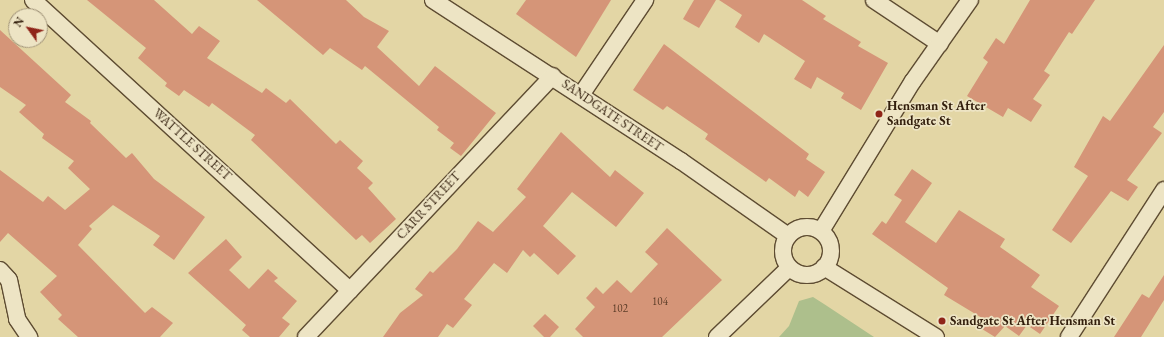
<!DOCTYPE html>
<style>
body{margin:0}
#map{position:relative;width:1164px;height:337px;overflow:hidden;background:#e3d6a5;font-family:"EB Garamond",serif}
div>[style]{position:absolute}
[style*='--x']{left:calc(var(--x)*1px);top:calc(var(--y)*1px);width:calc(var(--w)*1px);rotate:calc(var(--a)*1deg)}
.green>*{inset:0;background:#adbf8c}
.building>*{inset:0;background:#d59578}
.roads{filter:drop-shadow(1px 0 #5e4c32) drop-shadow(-1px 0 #5e4c32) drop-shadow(0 1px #5e4c32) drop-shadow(0 -1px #5e4c32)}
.minor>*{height:16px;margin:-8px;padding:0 8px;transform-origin:8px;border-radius:8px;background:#ede4c4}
.minor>.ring{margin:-8px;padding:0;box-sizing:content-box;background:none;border:16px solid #ede4c4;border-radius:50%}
.dots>*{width:11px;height:11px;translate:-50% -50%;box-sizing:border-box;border:2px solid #ede4c4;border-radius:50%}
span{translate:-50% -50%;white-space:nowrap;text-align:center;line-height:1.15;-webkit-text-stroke:3.5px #ede4c4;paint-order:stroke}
.number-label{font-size:11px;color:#5b3c27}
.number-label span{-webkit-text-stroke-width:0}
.poi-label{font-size:13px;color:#321e0c;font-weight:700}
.left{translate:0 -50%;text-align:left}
.street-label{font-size:13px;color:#321e0c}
.north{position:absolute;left:8px;top:8px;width:40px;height:40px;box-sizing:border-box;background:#ede4c4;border:1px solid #a2957a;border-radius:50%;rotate:303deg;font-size:11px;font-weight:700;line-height:16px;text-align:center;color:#321e0c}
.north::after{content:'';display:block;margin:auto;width:14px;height:18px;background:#8f2418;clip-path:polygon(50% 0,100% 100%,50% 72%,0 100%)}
</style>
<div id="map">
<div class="green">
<i style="clip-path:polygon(813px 297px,824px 304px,874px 337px,779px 337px,789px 326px,799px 301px)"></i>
</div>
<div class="building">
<i style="clip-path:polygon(87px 0,154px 0,192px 34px,199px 26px,220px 41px,207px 58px,262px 93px,266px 88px,286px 103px,290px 99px,336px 144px,340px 140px,363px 161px,357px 168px,373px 183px,368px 188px,396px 219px,370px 243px,362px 235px,356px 240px,251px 140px,255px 135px,212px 103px,209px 107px,184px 90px,179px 96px,165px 86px,167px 83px,138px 58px,146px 48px)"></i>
<i style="clip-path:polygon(257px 0,346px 0,364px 17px,389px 31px,377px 47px,419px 86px,435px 66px,496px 113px,461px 156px,450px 148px,454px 143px,437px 130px,439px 127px,365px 66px,362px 70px,330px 48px,323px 55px)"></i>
<i style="clip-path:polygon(526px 0,611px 0,576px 57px,516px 14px)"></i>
<i style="clip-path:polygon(694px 0,716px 0,699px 28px,683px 19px)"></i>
<i style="clip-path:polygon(719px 0,802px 0,826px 16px,823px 19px,861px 42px,858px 46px,888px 63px,861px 110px,841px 98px,844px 93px,817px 77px,811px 89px,794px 79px,805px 61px,764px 34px,759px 43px,735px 27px,742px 15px)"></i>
<i style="clip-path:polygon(1030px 0,1095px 0,1072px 34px,1069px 32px,1044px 71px,1050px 75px,1033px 99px,1042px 105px,1031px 122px,1008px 108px,1003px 117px,967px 96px,988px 62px,983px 58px,996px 38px,1004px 44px)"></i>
<i style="clip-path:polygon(0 30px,71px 95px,65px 102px,91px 121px,90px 123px,126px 158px,132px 153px,154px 179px,205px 217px,174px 260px,153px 245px,160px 236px,113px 205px,89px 226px,92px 229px,78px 245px,145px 313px,152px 307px,173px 323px,160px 337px,78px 337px,58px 319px,62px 315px,40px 292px,57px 276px,8px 233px,0 242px,0 170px,43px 202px,48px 196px,65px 210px,90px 189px,68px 168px,74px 161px,42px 138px,44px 134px,19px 112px,26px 105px,0 87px)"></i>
<i style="clip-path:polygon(664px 44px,809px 154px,806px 159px,825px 172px,808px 197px,799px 190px,795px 197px,769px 178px,766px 182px,705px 139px,708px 134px,667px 106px,663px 110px,633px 90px)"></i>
<i style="clip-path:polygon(1164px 45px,1164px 112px,1153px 127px,1162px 133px,1127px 180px,1138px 187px,1128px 201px,1111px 191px,1071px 243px,1052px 230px,1088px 176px,1074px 167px,1103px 116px,1110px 121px)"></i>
<i style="clip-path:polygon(561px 132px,610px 177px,615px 170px,644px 193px,616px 227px,572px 192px,543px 226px,576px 256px,558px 275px,534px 253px,530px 257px,523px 250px,507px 273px,494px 263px,464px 299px,472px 305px,453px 328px,447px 324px,438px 337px,383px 337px,400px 313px,423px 295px,415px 289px,430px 271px,433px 273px,457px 249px,478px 221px,493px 232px,526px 197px,517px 189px)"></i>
<i style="clip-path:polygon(912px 169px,932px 183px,905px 222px,936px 243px,959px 210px,1005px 239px,1000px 247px,1040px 275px,1031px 287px,1059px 306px,1040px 334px,1027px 325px,1019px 336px,1005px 326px,995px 337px,982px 329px,987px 321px,944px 295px,948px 288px,872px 234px,882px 221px,886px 224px,902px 200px,894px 195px)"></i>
<i style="clip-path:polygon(667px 228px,722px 280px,662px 337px,583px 337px,575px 329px,595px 307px,586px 298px,596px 287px,603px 294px,617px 280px,631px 293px,658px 264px,645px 252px)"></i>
<i style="clip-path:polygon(226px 239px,242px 257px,229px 270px,249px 289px,268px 269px,278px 278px,274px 281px,297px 301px,282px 318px,290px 324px,279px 337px,250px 337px,242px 330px,246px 325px,188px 273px)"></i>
<i style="clip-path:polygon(1164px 275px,1164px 300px,1141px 337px,1114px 337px,1142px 294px,1149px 298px)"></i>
<i style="clip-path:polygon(545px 314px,559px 327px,550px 337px,544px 337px,533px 326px)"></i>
</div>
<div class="roads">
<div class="minor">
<i style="--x:33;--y:0;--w:430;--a:42.5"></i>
<i style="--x:433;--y:0;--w:296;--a:33"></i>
<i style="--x:681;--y:161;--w:131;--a:35"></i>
<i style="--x:874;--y:0;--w:79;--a:33.7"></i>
<i style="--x:581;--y:95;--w:115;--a:-56"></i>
<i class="ring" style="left:783px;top:227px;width:32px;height:32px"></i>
<i style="--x:821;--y:231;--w:176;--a:-58.5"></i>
<i style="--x:913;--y:81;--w:99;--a:-54.9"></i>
<i style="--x:824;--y:267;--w:132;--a:32"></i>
<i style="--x:0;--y:270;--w:13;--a:48"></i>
<i style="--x:9;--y:280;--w:40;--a:78"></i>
<i style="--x:17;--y:319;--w:22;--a:56"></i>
<i style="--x:306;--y:337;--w:359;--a:-46.6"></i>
<i style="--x:717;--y:337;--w:100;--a:-43.8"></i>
<i style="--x:1069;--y:337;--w:175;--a:-57.1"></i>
</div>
</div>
<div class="dots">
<i style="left:879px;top:114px;background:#8f2418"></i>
<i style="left:942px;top:321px;background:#8f2418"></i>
</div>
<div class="number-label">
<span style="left:660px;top:301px">104</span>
<span style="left:620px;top:308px">102</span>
</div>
<div class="poi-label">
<span class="left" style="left:887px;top:114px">Hensman St After<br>Sandgate St</span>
<span class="left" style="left:950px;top:321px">Sandgate St After Hensman St</span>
</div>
<div class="street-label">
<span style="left:612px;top:116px;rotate:34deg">SANDGATE STREET</span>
<span style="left:192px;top:145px;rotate:42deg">WATTLE STREET</span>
<span style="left:429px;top:206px;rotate:-47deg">CARR STREET</span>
</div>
<div class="north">N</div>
</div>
